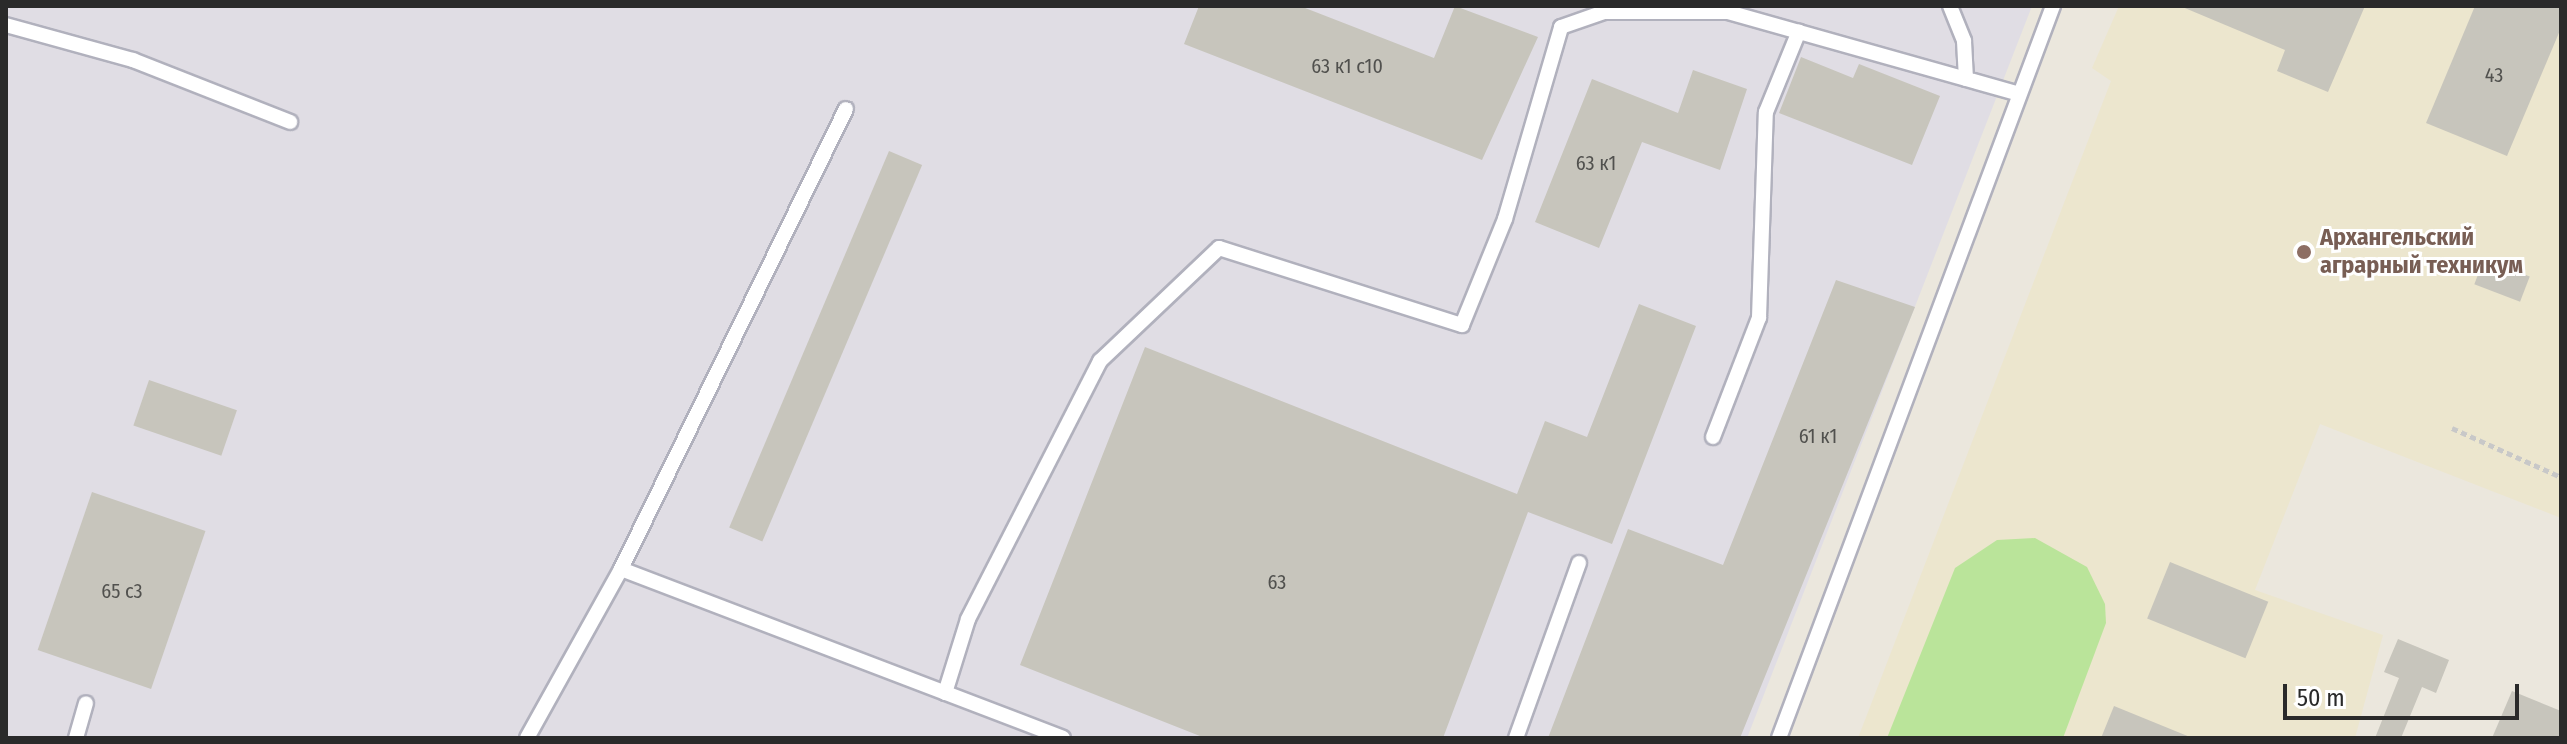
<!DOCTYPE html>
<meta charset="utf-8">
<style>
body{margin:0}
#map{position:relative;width:2567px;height:744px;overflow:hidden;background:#ebe7dd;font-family:"Fira Sans Condensed",sans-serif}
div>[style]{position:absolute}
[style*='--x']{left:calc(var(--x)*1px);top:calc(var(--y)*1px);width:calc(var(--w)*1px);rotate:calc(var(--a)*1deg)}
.industrial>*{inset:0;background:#e0dde4}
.education>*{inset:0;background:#ece6ce}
.pitch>*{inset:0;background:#bae49a}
.building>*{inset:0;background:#c7c5bc;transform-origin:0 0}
.path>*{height:5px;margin-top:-2.5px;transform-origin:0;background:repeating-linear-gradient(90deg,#c8c8c8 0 6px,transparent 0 10px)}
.roads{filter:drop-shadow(2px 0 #b1b1bd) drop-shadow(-2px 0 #b1b1bd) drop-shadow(0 2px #b1b1bd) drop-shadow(0 -2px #b1b1bd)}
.lane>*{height:14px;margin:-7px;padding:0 7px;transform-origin:7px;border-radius:7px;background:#fff}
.dots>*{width:22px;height:22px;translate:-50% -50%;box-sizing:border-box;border:4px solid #fff;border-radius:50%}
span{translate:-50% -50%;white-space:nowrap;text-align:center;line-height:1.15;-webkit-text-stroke:6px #fff;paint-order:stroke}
.number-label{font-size:20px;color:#51514e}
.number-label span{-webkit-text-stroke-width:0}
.education-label{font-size:24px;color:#785e54;font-weight:700}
.left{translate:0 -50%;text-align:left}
.frame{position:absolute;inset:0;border:8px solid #2a2a2a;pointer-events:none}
.scale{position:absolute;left:2283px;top:684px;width:236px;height:36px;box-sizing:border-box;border:4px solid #2a2a2a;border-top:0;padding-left:10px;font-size:24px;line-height:28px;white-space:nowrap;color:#2a2a2a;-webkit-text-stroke:6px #fff;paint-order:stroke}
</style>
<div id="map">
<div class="industrial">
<i style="clip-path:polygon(6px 6px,2032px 6px,1747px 738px,6px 738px)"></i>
</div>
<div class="education">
<i style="clip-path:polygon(2119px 6px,2561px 6px,2561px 518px,2320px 424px,2255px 590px,2383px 635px,2355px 738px,1858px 738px,2111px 81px,2092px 68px)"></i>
</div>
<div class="pitch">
<i style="clip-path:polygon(2035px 538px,2087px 567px,2105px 604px,2106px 623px,2063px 738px,1887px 738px,1955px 568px,1997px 540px)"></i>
</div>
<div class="building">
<i style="clip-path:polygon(1199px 6px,1300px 6px,1434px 58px,1455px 6px,1538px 37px,1482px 160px,1184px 44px)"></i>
<i style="clip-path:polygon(2180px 6px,2365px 6px,2328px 92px,2277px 71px,2285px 50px)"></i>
<i style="clip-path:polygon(2475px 6px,2561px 6px,2561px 28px,2507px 156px,2426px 123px)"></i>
<i style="clip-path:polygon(1801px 57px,1853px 78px,1859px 64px,1940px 96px,1912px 165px,1779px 113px)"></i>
<i style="clip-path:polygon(1693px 70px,1747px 89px,1720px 170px,1642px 142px,1599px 248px,1535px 222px,1592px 79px,1678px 113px)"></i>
<i style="left:889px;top:151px;width:36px;height:409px;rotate:23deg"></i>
<i style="left:2484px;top:259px;width:49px;height:27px;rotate:21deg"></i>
<i style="clip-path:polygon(1836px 280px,1915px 307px,1740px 738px,1548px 738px,1628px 529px,1723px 565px)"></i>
<i style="clip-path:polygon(1639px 304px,1696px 326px,1612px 544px,1528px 512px,1443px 738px,1205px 738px,1020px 665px,1145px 347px,1517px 494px,1545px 421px,1587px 437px)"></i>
<i style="left:149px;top:380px;width:93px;height:48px;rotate:19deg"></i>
<i style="left:92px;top:492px;width:120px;height:167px;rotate:19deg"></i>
<i style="left:2170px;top:562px;width:106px;height:61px;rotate:22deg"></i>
<i style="clip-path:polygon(2398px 639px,2449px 660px,2436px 693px,2422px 687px,2401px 738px,2375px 738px,2399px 678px,2384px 672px)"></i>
<i style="clip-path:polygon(2512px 691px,2561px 711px,2561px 738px,2492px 738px)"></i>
<i style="clip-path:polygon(2114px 706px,2190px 737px,2190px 738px,2101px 738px)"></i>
</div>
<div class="path">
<i style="--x:2452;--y:428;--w:120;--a:24.2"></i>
</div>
<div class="roads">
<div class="lane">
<i style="--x:1950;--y:6;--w:38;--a:68"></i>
<i style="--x:1964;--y:41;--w:38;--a:87"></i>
<i style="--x:6;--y:25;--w:132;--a:15.4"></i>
<i style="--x:133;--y:60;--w:169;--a:21.5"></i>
<i style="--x:1713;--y:437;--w:128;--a:-68.9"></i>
<i style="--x:1759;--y:318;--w:206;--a:-88.1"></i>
<i style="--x:1766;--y:112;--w:87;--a:-67.8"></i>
<i style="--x:621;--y:569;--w:473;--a:20.9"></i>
<i style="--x:945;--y:693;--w:77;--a:-72.7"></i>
<i style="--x:968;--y:619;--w:290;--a:-62.9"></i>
<i style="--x:1100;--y:361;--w:164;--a:-43.5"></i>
<i style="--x:1219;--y:248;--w:255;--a:17.6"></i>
<i style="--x:1462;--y:325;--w:114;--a:-67.9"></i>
<i style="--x:1505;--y:219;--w:200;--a:-73.7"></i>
<i style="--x:1561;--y:27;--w:46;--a:-19.2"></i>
<i style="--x:1604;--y:12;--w:124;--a:0"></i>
<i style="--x:1728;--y:12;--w:302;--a:15.7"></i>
<i style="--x:76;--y:738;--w:36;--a:-74"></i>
<i style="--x:527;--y:738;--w:193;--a:-60.9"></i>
<i style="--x:621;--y:569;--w:512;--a:-63.94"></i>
<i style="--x:1516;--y:738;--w:186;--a:-70.2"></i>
<i style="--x:1779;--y:738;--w:782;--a:-69.48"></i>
</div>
</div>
<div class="dots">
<i style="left:2304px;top:252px;background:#8d6e63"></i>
</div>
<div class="number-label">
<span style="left:1347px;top:66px">63 к1 с10</span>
<span style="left:2494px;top:75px">43</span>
<span style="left:1596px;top:163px">63 к1</span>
<span style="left:1818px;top:436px">61 к1</span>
<span style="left:1277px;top:582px">63</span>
<span style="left:122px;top:591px">65 с3</span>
</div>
<div class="education-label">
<span class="left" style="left:2320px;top:252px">Архангельский<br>аграрный техникум</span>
</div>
<div class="frame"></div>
<div class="scale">50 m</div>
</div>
